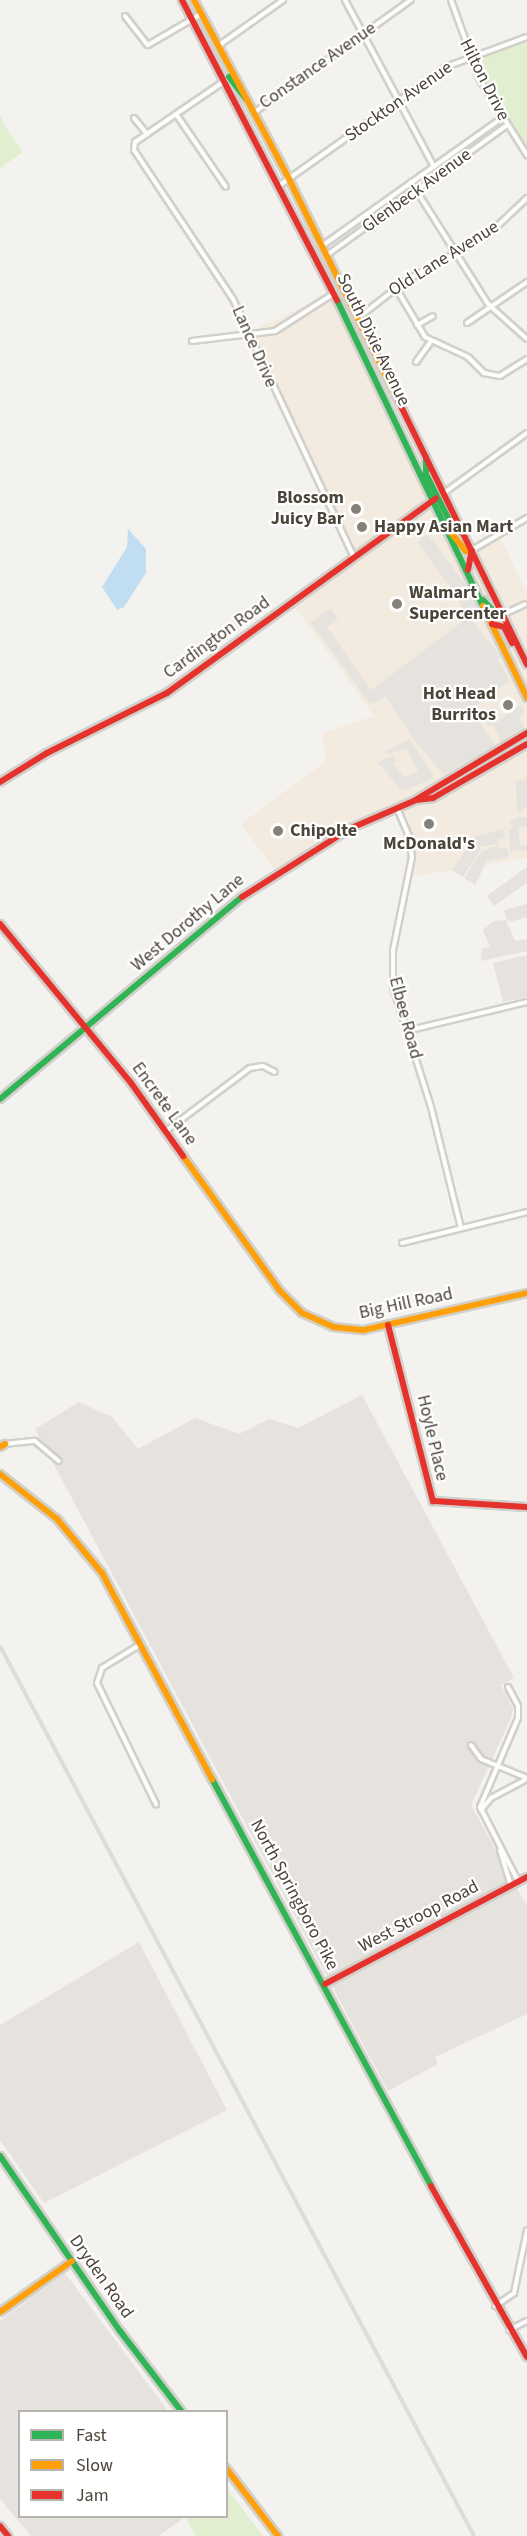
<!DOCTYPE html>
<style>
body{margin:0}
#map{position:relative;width:527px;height:2536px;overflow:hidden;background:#f4f2ee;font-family:"Source Sans 3",sans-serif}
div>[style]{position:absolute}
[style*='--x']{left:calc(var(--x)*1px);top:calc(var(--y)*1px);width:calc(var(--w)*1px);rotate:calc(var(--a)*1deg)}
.commercial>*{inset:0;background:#f3ebdf}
.industrial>*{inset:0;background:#e6e2de}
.green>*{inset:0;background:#e1eecf}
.parking>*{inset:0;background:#e6e3df}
.water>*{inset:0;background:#c0ddf1}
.roads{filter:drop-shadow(2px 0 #d2d0cb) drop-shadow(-2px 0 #d2d0cb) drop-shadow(0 2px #d2d0cb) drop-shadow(0 -2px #d2d0cb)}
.street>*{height:4px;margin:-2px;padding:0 2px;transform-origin:2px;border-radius:2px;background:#fdfdfc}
.fast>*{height:6px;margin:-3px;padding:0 3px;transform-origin:3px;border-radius:3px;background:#30b455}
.slow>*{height:6px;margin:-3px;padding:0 3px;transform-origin:3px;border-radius:3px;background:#ff9f0a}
.jam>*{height:6px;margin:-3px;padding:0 3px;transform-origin:3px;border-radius:3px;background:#e5322d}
.rail>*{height:4px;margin-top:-2px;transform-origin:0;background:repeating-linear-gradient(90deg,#fff 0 4.5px,#dbdbda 0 9px);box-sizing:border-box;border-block:2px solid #dbdbda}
.dots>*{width:16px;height:16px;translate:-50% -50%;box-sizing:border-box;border:3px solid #fff;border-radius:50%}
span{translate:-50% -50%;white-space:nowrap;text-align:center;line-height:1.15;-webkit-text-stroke:4.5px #fff;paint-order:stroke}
.street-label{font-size:18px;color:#4b4439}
.poi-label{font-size:18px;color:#4b4439;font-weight:700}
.right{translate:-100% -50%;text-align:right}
.left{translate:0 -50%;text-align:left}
.legend{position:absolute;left:18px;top:2410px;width:210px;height:108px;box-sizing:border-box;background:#fff;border:2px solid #b7b4b0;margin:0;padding:8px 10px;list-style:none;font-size:18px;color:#4b4439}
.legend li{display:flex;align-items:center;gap:12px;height:30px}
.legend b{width:30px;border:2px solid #b7b4b0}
</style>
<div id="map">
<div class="commercial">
<i style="clip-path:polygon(333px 293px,461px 556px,500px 537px,527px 593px,527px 858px,409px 877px,412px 853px,396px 808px,276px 872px,241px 824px,326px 761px,322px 733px,374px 716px,292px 603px,355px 558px,247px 333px)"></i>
</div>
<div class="industrial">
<i style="clip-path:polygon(362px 1395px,514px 1678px,501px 1685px,513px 1709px,511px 1718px,471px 1805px,527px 1906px,527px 2014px,435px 2057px,438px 2064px,388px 2091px,35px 1429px,79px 1402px,112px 1417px,138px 1449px,195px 1418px,239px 1434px,269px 1419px,298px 1428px)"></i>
<i style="clip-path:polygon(139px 1942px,227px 2110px,44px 2203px,0 2140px,0 2025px)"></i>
<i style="clip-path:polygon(65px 2273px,168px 2411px,20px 2412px,20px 2516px,185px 2517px,159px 2536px,31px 2536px,0 2499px,0 2321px)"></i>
</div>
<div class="green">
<i style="clip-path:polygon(527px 37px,527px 155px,497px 112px,470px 56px)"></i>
<i style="clip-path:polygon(0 113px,4px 125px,23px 152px,0 168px)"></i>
<i style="clip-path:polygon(227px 2489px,263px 2536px,196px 2536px,185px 2517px,226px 2516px)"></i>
</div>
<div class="parking">
<i style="clip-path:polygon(428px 534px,472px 593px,480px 611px,473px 616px,475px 624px,501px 657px,498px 660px,510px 681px,470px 710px,496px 745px,444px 775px,414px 740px,386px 697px,370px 704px,311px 623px,330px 608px,338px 618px,327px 627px,371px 690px,467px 618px,458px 598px,417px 542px)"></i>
<i style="clip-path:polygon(520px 705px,525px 711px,519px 719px,524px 726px,501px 742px,493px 725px,490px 727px,484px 718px,490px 714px,496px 722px)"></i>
<i style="clip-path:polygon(410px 739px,433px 775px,430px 780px,402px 791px,377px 762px,394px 756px,396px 760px,393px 763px,404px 777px,418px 771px,406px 749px,388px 754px,385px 751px)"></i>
<i style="clip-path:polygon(525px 777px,527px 777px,527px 806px,518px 813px,515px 781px,525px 780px)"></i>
<i style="clip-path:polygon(518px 817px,527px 817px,527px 827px,518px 826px,520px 845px,527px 845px,527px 850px,510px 851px,509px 831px,513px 827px,509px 822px)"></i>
<i style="clip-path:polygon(503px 829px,505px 838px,498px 840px,499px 844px,479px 847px,481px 850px,463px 877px,452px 870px,476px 836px)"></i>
<i style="clip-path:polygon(499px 845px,500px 849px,507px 847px,509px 857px,487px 861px,475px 885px,464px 878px,481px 852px)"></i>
<i style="clip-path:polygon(527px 867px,527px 883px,494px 906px,487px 896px)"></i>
<i style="clip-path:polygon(527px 904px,527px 917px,510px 922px,506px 918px,504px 910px)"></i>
<i style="clip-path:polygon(506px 920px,515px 941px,527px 939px,527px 951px,481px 961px,482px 949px,490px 947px,483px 930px,494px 921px)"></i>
<i style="clip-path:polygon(527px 955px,527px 997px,503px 1002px,493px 963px)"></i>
</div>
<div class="water">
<i style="clip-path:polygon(128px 529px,146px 549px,146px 573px,124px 607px,117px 610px,102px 587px,127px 547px)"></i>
</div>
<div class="roads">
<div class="street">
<i style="--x:345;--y:0;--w:189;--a:61.9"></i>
<i style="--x:451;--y:0;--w:85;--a:70.1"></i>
<i style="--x:480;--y:80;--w:89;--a:57.9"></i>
<i style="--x:125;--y:16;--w:37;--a:52"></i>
<i style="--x:148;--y:45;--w:61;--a:-30.3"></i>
<i style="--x:218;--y:46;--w:80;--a:-35.3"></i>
<i style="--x:226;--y:80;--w:110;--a:145.7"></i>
<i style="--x:135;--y:142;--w:8;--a:97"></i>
<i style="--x:134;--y:150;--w:179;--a:56.4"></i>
<i style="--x:233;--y:299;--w:285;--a:64.9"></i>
<i style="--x:255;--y:112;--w:192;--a:-35.7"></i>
<i style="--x:176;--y:114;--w:88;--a:55.6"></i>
<i style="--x:134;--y:118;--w:21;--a:51"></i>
<i style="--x:411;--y:182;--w:144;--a:57.7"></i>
<i style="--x:488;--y:304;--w:52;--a:41.9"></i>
<i style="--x:280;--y:185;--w:204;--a:-35.4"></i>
<i style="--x:446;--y:67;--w:86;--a:-20.3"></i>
<i style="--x:322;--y:246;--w:219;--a:-35.4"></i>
<i style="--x:327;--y:255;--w:221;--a:-35.8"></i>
<i style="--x:396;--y:288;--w:57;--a:59.4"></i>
<i style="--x:425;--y:337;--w:47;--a:24.9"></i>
<i style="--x:468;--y:357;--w:23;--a:45"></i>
<i style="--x:484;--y:373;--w:16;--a:11"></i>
<i style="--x:500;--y:376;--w:32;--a:-32"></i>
<i style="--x:358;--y:318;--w:58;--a:-38"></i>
<i style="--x:404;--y:282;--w:99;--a:-29.7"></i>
<i style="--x:490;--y:233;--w:51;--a:-43.4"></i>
<i style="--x:467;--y:323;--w:73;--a:-34.3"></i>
<i style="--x:417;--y:325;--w:18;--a:-29"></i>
<i style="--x:192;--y:341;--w:84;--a:-6.9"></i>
<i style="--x:275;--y:331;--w:69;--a:-32.5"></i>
<i style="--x:416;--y:362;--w:26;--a:-54"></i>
<i style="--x:444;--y:493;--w:102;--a:-35.9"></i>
<i style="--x:472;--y:550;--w:64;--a:-30.2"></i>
<i style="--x:504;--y:614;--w:23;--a:-25"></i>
<i style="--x:397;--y:808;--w:30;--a:67"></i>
<i style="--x:409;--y:836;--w:21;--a:82"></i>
<i style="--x:412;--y:857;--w:95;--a:101.5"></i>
<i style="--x:393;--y:950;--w:37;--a:90"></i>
<i style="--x:393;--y:987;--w:126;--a:72.4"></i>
<i style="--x:431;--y:1107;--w:125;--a:76.1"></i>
<i style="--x:406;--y:1031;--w:124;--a:-13.5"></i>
<i style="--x:166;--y:1131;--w:105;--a:-36.9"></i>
<i style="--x:250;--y:1068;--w:13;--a:-9"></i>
<i style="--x:263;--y:1066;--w:13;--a:27"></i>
<i style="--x:402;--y:1243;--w:129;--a:-13.9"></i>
<i style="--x:4;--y:1444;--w:31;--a:-6"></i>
<i style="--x:35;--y:1441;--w:31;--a:40"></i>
<i style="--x:141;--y:1644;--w:46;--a:148.4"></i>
<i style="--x:102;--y:1668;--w:16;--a:108"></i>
<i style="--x:97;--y:1683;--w:135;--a:64"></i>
<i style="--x:508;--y:1687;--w:21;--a:62"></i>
<i style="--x:518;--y:1706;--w:12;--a:90"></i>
<i style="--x:518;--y:1718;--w:97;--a:113.1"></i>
<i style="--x:480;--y:1807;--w:83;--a:62.8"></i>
<i style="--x:471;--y:1745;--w:17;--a:54"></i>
<i style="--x:481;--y:1759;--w:50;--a:22.4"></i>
<i style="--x:481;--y:1810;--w:16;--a:-50"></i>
<i style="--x:491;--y:1798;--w:38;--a:-28"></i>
<i style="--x:500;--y:1850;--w:37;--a:73"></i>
<i style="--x:495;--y:2306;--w:23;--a:-34"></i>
<i style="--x:514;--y:2293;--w:64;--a:-78.3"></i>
<i style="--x:509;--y:2330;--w:20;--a:-27"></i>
</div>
<div class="fast">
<i style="--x:229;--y:77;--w:28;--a:52"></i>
<i style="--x:337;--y:300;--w:339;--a:64.5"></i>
<i style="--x:426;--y:457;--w:17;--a:90"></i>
<i style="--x:426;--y:474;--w:51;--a:63.4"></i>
<i style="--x:449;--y:520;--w:18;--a:45"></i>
<i style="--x:483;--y:600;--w:21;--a:47"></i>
<i style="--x:497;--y:615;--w:7;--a:-8"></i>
<i style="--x:0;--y:1099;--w:315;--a:-39.9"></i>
<i style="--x:212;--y:1779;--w:462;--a:61.7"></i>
<i style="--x:0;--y:2156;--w:212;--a:55.6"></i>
<i style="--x:120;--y:2331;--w:102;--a:52.6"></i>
</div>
<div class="slow">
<i style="--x:194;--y:0;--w:203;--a:62"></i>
<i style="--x:289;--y:179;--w:240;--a:63.8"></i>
<i style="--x:448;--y:529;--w:28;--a:51"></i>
<i style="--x:466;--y:551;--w:6;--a:-9"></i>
<i style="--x:483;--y:606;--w:102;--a:64.4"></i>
<i style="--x:183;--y:1156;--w:166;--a:54.3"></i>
<i style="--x:280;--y:1291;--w:31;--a:45"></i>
<i style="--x:302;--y:1313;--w:34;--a:24"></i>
<i style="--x:333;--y:1327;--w:31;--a:6"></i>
<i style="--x:364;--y:1330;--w:167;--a:-12.8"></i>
<i style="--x:0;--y:1447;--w:6;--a:-31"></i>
<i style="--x:0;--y:1474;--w:73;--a:38.3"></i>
<i style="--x:57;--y:1519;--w:70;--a:50.2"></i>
<i style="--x:102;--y:1573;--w:234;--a:61.9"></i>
<i style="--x:0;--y:2312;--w:88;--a:-35.3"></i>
<i style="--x:226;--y:2468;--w:86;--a:52.6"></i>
</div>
<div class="jam">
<i style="--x:182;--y:0;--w:338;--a:62.7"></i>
<i style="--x:395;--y:394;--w:301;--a:64"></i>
<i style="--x:468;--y:570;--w:20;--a:-79"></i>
<i style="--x:492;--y:624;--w:12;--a:14"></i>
<i style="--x:504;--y:627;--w:18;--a:63"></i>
<i style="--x:0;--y:782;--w:55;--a:-31.7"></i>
<i style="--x:47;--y:753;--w:134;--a:-26.6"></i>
<i style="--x:167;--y:693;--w:332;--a:-35.9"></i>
<i style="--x:417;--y:799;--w:128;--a:-31"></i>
<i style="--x:242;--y:897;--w:127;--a:-32.4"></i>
<i style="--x:349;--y:829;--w:73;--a:-23.4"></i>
<i style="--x:416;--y:800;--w:17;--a:-7"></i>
<i style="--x:433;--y:798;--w:108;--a:-29.9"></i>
<i style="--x:0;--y:924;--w:206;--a:50.5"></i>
<i style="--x:131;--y:1083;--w:90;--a:54.5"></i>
<i style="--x:388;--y:1325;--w:182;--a:75.7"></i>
<i style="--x:433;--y:1501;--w:94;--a:3.7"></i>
<i style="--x:325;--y:1984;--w:229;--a:-27.9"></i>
<i style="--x:431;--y:2186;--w:196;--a:60.7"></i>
<i style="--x:0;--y:2526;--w:13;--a:51"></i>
</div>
</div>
<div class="rail">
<i style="--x:0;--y:1646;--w:1008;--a:61.96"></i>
</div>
<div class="dots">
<i style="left:356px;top:509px;background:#868178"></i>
<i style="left:362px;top:527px;background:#868178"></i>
<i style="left:397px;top:604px;background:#868178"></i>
<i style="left:508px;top:705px;background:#868178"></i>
<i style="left:429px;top:824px;background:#868178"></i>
<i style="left:278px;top:831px;background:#868178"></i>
</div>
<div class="street-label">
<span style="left:318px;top:66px;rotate:-35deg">Constance Avenue</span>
<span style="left:484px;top:80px;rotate:63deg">Hilton Drive</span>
<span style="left:399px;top:102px;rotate:-35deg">Stockton Avenue</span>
<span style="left:417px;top:191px;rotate:-36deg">Glenbeck Avenue</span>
<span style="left:444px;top:259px;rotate:-32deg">Old Lane Avenue</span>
<span style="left:373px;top:340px;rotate:64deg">South Dixie Avenue</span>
<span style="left:254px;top:347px;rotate:66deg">Lance Drive</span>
<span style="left:217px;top:638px;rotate:-36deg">Cardington Road</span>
<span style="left:188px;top:923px;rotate:-40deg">West Dorothy Lane</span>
<span style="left:405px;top:1018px;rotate:75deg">Elbee Road</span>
<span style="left:164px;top:1104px;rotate:54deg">Encrete Lane</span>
<span style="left:406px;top:1304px;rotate:-12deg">Big Hill Road</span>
<span style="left:432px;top:1438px;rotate:77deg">Hoyle Place</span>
<span style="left:294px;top:1895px;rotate:62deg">North Springboro Pike</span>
<span style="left:419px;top:1917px;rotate:-28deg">West Stroop Road</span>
<span style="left:101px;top:2277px;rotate:55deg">Dryden Road</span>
</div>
<div class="poi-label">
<span class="right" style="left:344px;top:509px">Blossom<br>Juicy Bar</span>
<span class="left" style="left:374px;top:527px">Happy Asian Mart</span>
<span class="left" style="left:409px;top:604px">Walmart<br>Supercenter</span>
<span class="right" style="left:496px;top:705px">Hot Head<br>Burritos</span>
<span class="left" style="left:290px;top:831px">Chipolte</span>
<span style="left:429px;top:844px">McDonald's</span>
</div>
<ul class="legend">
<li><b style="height:8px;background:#30b455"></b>Fast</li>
<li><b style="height:8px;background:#ff9f0a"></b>Slow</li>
<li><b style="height:8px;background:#e5322d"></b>Jam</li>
</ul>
</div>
